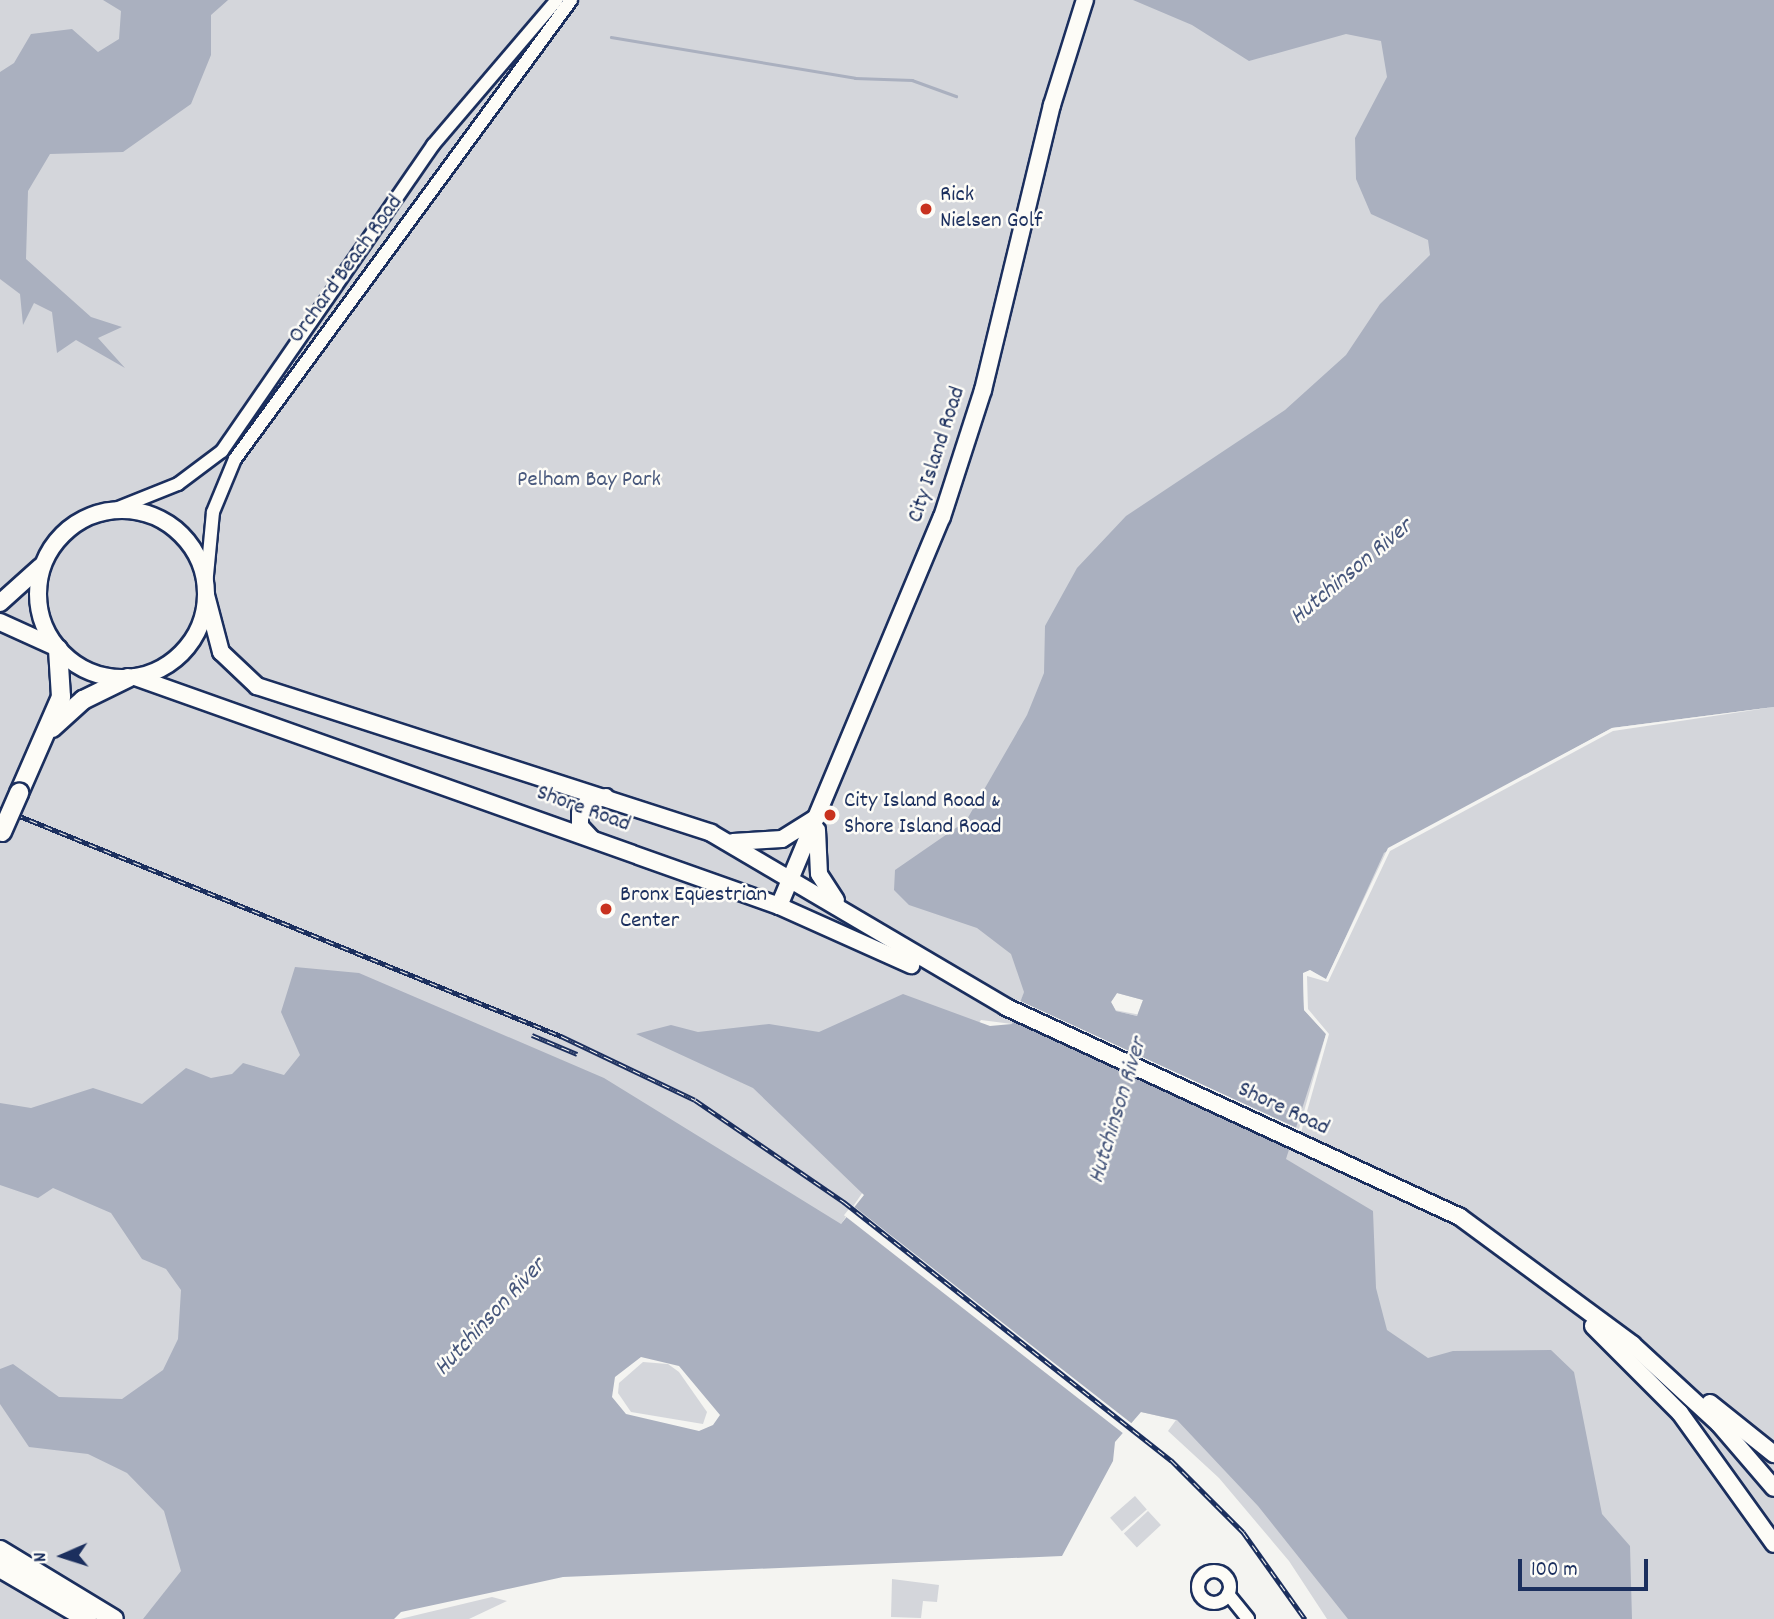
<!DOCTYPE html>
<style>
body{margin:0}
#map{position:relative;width:1774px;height:1619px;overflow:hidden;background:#f4f4f1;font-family:Dekko,sans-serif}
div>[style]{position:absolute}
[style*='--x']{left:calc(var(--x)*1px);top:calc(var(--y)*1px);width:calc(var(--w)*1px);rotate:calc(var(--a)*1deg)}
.green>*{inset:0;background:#d4d6db;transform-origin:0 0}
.water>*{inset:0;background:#aab0bf}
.pier>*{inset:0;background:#f4f4f1;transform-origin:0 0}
.stream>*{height:2.5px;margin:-1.25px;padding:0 1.25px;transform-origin:1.25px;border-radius:1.25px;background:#aab0bf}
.roads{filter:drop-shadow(2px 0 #1b2f5e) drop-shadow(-2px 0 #1b2f5e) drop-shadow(0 2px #1b2f5e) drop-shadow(0 -2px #1b2f5e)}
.minor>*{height:12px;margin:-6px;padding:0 6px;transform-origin:6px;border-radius:6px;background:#fdfcf7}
.minor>.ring{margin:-6px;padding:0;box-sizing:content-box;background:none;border:12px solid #fdfcf7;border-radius:50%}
.major>*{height:16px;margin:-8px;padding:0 8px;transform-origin:8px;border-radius:8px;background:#fdfcf7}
.major>.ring{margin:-8px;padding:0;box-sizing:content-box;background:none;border:16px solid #fdfcf7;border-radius:50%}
.highway>*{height:18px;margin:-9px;padding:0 9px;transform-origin:9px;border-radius:9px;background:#fdfcf7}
.rail>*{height:5px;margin-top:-2.5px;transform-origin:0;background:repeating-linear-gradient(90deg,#fdfcf7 0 8px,#1b2f5e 0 16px);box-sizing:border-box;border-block:2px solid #1b2f5e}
.bridges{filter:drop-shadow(2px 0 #1b2f5e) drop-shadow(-2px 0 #1b2f5e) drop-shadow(0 2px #1b2f5e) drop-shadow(0 -2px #1b2f5e)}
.highway-bridge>*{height:18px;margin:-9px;padding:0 9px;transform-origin:9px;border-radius:9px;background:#fdfcf7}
.dots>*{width:19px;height:19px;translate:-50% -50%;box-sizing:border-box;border:4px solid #fdfcf7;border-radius:50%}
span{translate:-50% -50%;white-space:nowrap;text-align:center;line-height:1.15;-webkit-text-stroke:5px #fdfcf7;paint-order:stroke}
.poi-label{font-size:23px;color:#1b2f5e}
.left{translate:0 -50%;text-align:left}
.street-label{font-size:23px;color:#1b2f5e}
.park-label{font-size:23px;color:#49597d}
.water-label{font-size:24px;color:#46567b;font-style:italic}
.north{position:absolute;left:28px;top:1521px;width:70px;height:70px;-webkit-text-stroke:5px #fdfcf7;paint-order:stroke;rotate:267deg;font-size:19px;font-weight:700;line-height:28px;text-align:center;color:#1b2f5e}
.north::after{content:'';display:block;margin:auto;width:24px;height:32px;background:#1b2f5e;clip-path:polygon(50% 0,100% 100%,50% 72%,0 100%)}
.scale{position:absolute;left:1518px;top:1559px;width:130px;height:32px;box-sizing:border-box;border:4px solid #1b2f5e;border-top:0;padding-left:9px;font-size:21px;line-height:24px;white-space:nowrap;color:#1b2f5e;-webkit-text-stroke:5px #fdfcf7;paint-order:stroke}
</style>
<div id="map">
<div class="green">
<i style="clip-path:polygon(evenodd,0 0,1461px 0,1475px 139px,1141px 1015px,1024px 993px,1012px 1024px,981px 1020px,841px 1224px,187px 1619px,0 1619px,0 0,1117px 993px,1143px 1000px,1137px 1016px,1116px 1011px,1111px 1002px,1117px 993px)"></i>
<i style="clip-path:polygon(1774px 707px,1774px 1619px,1327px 1619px,1289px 1561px,1219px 1478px,1168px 1431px,1176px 1420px,1141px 1412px,1263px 1341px,1304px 1010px,1303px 973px,1384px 853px,1612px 728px)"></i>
<i style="clip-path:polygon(643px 1362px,668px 1364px,679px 1372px,707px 1412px,703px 1424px,631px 1412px,618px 1393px,619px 1383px)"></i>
<i style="left:1135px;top:1496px;width:18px;height:33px;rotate:49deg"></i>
<i style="left:1148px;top:1511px;width:19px;height:33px;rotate:47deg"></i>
<i style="clip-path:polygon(892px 1579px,939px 1585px,937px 1602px,923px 1601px,921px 1618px,891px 1617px)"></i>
<i style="clip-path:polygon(492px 1597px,507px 1601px,469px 1619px,400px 1619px)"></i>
</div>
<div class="water">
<i style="clip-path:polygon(103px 0,228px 0,211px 15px,211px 55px,191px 104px,123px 152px,50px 154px,28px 191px,26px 259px,91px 317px,122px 327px,98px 338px,125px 368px,76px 340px,57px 353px,52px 312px,34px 303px,23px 325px,20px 294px,0 279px,0 72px,14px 63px,31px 34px,72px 29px,98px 52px,119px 39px,121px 11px)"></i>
<i style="clip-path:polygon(evenodd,1133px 0,1774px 0,1774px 707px,1612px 728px,1384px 853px,1326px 980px,1310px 970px,1303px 974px,1304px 1010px,1326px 1034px,1286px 1159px,1373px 1211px,1376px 1288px,1387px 1330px,1428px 1358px,1453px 1351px,1551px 1350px,1574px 1372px,1602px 1514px,1630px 1546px,1632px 1619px,1348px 1619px,1258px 1506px,1177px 1420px,1141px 1412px,1115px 1442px,1113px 1461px,1062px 1556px,563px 1577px,401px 1612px,394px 1619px,143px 1619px,181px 1571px,164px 1511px,127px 1473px,88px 1454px,29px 1447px,0 1404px,0 1369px,13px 1364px,59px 1397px,122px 1399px,163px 1370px,178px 1339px,181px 1290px,166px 1269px,142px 1259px,111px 1213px,53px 1188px,38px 1198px,0 1185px,0 1103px,31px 1108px,93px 1088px,142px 1104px,186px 1068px,211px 1078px,232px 1074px,243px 1063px,284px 1075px,300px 1055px,281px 1012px,295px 967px,359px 973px,604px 1078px,841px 1224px,864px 1195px,753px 1088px,636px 1034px,671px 1025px,698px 1032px,769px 1024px,819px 1032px,903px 994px,990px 1026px,1012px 1024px,1024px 992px,1011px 954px,977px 928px,909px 905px,894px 890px,895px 870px,966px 821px,1027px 715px,1044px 673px,1045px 626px,1077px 568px,1126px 516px,1285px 410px,1346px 355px,1380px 304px,1430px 255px,1428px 240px,1371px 214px,1356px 179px,1355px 138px,1387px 77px,1381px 41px,1346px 34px,1249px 61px,1192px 25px,1133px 0,1117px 993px,1143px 1000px,1137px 1016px,1116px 1011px,1111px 1002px,1117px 993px,1133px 0,641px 1357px,679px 1366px,720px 1415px,713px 1425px,699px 1431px,626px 1414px,612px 1397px,615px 1377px,641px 1357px)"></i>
</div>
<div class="pier">
<i style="clip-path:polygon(1774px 707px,1613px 731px,1390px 851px,1328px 982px,1307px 976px,1308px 1009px,1329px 1034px,1296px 1150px,1010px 1019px,1018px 1000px,1299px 1129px,1326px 1034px,1304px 1010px,1303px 973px,1310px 970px,1326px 979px,1388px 848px,1612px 728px)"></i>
<i style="left:852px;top:1205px;width:357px;height:13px;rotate:38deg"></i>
</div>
<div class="stream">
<i style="--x:611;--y:37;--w:247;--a:9.5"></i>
<i style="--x:855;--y:78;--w:57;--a:2"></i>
<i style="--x:912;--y:80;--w:47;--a:20"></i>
</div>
<div class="roads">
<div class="minor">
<i style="--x:113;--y:510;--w:70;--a:-21.8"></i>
<i style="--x:178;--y:484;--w:55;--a:-36.9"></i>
<i style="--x:222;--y:451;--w:372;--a:-55.4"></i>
<i style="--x:433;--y:145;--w:191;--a:-49.5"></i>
<i style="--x:206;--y:586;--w:74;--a:-84.6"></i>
<i style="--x:213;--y:512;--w:57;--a:-67.5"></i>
<i style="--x:235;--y:459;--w:569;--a:-53.79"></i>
<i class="ring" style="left:1198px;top:1571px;width:20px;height:20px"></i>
<i style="--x:1228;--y:1594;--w:32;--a:51"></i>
</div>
<div class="major">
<i class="ring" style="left:38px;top:510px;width:152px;height:152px"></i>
<i style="--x:206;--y:595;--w:59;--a:75.3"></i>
<i style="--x:221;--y:652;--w:50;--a:43.4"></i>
<i style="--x:257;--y:686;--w:477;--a:17.9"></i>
<i style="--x:711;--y:833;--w:342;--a:30.5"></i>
<i style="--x:1006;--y:1007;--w:500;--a:24.82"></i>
<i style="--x:1460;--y:1217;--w:214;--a:36.4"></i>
<i style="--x:1632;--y:1344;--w:118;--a:42.6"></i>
<i style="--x:1719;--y:1424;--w:84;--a:49.3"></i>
<i style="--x:0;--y:603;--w:54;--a:-42"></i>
<i style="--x:0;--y:622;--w:60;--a:24.4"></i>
<i style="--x:135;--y:677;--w:684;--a:19.57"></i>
<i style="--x:779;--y:906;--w:145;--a:24.1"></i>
<i style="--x:817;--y:830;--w:44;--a:87.4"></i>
<i style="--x:819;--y:874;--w:31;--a:57"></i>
<i style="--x:591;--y:838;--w:16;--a:-133"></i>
<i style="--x:580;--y:826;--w:13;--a:-90"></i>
<i style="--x:580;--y:813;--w:16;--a:-55"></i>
<i style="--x:589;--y:800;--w:17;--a:-10"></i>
<i style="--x:733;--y:842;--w:49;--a:-3.5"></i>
<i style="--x:782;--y:839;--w:40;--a:-32"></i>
<i style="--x:779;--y:906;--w:422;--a:-67.3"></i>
<i style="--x:942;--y:517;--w:133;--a:-72.1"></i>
<i style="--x:983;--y:390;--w:293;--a:-76.4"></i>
<i style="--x:1052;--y:105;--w:110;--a:-72.6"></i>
<i style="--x:1593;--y:1326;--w:123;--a:45"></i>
<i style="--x:1680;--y:1413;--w:161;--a:54.3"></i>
<i style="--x:1710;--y:1403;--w:82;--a:38.6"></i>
</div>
<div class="highway">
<i style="--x:52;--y:728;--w:42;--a:-42.1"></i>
<i style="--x:83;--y:700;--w:50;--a:-26.1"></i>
<i style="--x:19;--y:793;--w:105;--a:-66.4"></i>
<i style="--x:61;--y:697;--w:48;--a:-93.6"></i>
<i style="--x:0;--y:1550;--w:133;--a:31.2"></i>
<i style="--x:0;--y:1568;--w:101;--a:30.4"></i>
</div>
</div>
<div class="rail">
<i style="--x:0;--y:808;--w:606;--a:22.12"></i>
<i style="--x:561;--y:1036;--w:148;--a:25.5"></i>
<i style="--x:695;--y:1100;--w:181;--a:34.4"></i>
<i style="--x:844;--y:1202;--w:417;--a:38.3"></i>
<i style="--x:1171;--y:1460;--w:102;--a:45"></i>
<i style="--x:1243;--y:1532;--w:107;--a:54.5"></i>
<i style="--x:532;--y:1035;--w:49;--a:22.9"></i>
</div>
<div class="bridges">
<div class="highway-bridge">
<i style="--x:2;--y:832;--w:43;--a:-66.4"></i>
</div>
</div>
<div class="dots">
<i style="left:926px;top:209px;background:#c8321e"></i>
<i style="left:830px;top:815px;background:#c8321e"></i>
<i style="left:606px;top:909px;background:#c8321e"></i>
</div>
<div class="poi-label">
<span class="left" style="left:940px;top:209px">Rick<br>Nielsen Golf</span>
<span class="left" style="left:844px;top:815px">City Island Road &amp;<br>Shore Island Road</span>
<span class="left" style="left:620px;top:909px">Bronx Equestrian<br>Center</span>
</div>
<div class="street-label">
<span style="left:347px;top:270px;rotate:-54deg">Orchard Beach Road</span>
<span style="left:938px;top:455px;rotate:-72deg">City Island Road</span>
<span style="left:583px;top:810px;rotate:20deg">Shore Road</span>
<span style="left:1283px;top:1110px;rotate:25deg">Shore Road</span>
</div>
<div class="park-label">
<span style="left:589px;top:481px">Pelham Bay Park</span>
</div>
<div class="water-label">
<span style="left:1352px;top:573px;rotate:-40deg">Hutchinson River</span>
<span style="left:1119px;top:1111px;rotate:-73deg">Hutchinson River</span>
<span style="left:491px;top:1318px;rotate:-47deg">Hutchinson River</span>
</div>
<div class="north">N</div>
<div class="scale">100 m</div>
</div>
